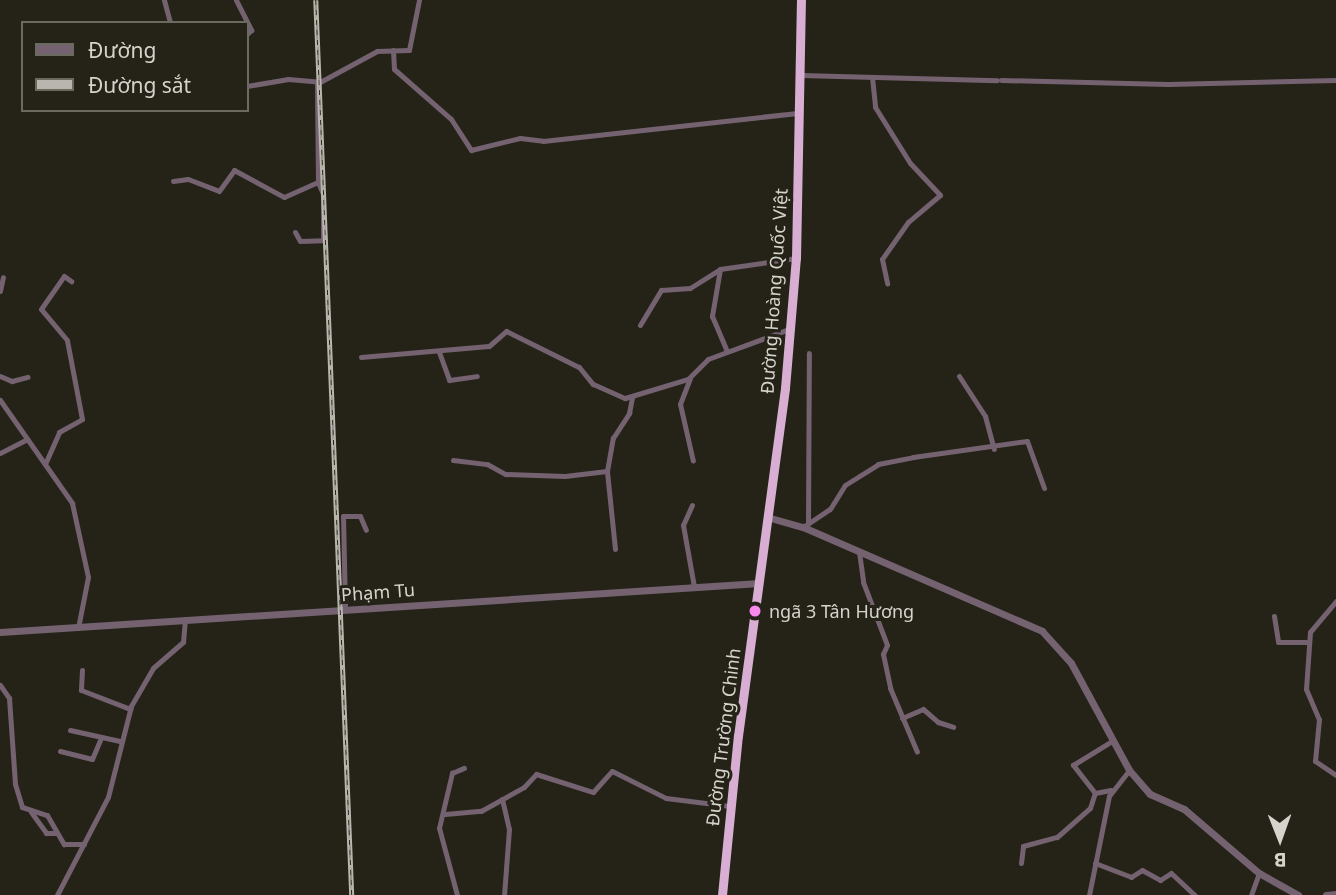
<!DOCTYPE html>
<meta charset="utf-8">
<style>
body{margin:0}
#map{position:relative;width:1336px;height:895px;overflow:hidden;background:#252317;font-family:"Noto Sans",sans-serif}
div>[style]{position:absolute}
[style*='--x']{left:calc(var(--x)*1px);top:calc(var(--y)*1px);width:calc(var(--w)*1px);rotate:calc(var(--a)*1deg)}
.minor>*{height:5px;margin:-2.5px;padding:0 2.5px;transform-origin:2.5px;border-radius:2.5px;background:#746271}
.tertiary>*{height:7px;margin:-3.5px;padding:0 3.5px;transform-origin:3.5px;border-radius:3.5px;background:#746271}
.trunk>*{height:9px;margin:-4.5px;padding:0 4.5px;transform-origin:4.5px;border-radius:4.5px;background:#d8afd2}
.rail>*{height:4.5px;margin-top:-2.25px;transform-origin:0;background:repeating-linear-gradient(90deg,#252317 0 5px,#b8b6ae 0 10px);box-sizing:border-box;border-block:2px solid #b8b6ae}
.dots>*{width:19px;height:19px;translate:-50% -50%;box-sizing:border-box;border:4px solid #252317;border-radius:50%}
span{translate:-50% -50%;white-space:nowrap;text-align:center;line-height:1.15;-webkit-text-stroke:6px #252317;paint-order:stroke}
.street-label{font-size:18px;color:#d5d4cc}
.poi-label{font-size:18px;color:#d5d4cc}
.left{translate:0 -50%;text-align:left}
.legend{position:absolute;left:21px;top:21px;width:228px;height:91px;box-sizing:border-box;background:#252317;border:2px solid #6b6a5f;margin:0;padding:9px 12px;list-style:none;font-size:21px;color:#d5d4cc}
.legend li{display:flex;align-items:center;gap:14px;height:35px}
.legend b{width:35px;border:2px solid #6b6a5f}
.north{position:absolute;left:1245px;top:804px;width:70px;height:70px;-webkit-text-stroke:5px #252317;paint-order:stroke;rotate:179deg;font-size:19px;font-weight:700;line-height:28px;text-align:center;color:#d5d4cc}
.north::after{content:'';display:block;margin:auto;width:24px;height:32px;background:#d5d4cc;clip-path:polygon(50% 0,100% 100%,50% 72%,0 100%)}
</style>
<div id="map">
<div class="minor">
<i style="--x:164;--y:0;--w:24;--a:75"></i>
<i style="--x:236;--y:0;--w:34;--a:63"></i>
<i style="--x:251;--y:30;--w:6;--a:135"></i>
<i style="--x:393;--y:50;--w:19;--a:87"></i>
<i style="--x:394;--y:69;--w:76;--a:41.3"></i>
<i style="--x:451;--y:119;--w:37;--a:57"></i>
<i style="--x:471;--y:150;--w:50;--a:-13.8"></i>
<i style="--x:520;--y:138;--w:23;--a:7"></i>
<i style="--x:543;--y:141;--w:256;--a:-6.3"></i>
<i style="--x:801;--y:75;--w:196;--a:1.5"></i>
<i style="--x:872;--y:77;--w:30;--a:84"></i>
<i style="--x:875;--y:107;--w:66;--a:58"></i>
<i style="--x:910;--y:163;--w:44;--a:46.8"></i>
<i style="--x:940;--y:195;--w:42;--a:139.8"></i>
<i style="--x:908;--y:222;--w:45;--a:125.1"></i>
<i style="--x:882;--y:259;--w:25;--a:78"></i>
<i style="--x:1001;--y:80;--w:167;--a:1.4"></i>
<i style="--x:1168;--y:84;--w:168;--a:-1.4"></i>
<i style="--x:247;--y:86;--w:42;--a:-9.7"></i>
<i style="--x:288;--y:79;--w:32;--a:5"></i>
<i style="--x:320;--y:82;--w:65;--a:-28.5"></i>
<i style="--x:377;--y:51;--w:32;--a:-2"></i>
<i style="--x:409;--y:50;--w:51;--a:-78.7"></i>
<i style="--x:173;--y:181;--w:15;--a:-8"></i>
<i style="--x:188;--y:179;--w:33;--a:21"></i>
<i style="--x:219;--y:191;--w:26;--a:-54"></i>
<i style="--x:234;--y:170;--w:57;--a:28.4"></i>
<i style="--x:284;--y:197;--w:37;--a:-24"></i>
<i style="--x:318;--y:182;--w:100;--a:-90.6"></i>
<i style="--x:295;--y:232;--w:10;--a:61"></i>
<i style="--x:300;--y:241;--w:23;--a:-2"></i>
<i style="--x:323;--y:240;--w:46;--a:-90"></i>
<i style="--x:323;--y:194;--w:13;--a:-113"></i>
<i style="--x:720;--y:269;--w:48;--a:99.7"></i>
<i style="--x:712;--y:316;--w:38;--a:67"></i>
<i style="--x:0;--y:291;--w:14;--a:-78"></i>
<i style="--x:640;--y:325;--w:41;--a:-59"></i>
<i style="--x:661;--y:290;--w:29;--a:-4"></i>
<i style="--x:690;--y:288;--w:36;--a:-32"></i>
<i style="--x:720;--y:269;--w:77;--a:-8.2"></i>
<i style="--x:439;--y:352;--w:30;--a:70"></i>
<i style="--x:449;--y:380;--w:28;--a:-8"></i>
<i style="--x:361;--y:357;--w:128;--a:-4.9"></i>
<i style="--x:489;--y:346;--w:23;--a:-41"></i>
<i style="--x:506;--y:331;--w:81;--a:26.3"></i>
<i style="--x:579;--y:367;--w:22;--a:51"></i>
<i style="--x:593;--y:384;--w:35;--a:24"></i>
<i style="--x:625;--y:398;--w:66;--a:-16.8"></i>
<i style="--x:688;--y:379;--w:28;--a:-45"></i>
<i style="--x:708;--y:359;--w:86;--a:-20.3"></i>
<i style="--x:0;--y:376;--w:13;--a:23"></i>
<i style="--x:12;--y:381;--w:16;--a:-15"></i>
<i style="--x:959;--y:376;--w:48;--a:57"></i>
<i style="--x:985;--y:416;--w:34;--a:75"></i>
<i style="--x:690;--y:378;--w:28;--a:111"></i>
<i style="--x:680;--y:404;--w:58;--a:77.2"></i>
<i style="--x:0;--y:400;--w:126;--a:55"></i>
<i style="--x:72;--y:503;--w:76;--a:77.8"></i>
<i style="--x:88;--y:577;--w:52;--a:101.1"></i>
<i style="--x:0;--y:453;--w:28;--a:-27"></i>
<i style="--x:453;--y:460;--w:34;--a:7"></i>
<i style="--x:487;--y:464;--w:21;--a:29"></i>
<i style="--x:505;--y:474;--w:60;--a:1.9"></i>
<i style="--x:565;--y:476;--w:42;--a:-6.8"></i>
<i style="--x:45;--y:464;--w:35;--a:-66"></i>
<i style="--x:59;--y:432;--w:26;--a:-29"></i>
<i style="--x:82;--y:419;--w:80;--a:-100.8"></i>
<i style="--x:67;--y:340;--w:40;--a:-130"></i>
<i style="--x:41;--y:309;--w:40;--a:-55.1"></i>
<i style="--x:64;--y:276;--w:9;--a:36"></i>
<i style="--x:692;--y:505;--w:22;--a:114"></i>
<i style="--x:683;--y:525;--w:63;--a:79.9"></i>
<i style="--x:808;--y:524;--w:171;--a:-89.7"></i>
<i style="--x:803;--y:527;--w:32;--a:-34"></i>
<i style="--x:830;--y:509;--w:28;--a:-58"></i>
<i style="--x:845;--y:485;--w:39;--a:-32"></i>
<i style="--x:878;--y:464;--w:36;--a:-11"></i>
<i style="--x:913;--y:457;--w:115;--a:-8"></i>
<i style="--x:1027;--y:441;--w:50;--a:70.1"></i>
<i style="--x:615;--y:549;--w:78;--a:-95.9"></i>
<i style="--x:607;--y:471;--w:34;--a:-80"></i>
<i style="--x:613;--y:438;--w:30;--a:-57"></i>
<i style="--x:629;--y:413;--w:16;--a:-79"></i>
<i style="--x:859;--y:552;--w:30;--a:82"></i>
<i style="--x:863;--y:582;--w:67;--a:69.1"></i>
<i style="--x:887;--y:645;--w:10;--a:114"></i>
<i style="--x:883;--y:654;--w:35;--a:78"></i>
<i style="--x:890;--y:688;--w:69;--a:67.1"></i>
<i style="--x:1336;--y:601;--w:40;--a:130"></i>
<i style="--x:1310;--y:632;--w:57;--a:94"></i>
<i style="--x:1306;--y:689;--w:33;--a:67"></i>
<i style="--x:1319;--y:719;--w:42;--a:95.4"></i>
<i style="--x:1315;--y:761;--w:25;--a:34"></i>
<i style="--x:345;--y:610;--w:94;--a:-91.2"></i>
<i style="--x:343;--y:516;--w:17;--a:0"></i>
<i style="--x:360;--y:516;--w:15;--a:67"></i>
<i style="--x:1274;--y:616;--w:26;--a:81"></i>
<i style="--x:1278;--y:642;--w:29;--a:0"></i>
<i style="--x:82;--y:670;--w:20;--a:93"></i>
<i style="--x:81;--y:690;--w:53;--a:21.2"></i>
<i style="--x:0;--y:685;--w:16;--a:55"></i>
<i style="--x:9;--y:698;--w:86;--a:86"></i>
<i style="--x:15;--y:784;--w:24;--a:73"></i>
<i style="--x:22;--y:807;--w:26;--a:18"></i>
<i style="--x:47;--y:815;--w:34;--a:60"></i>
<i style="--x:64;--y:844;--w:20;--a:0"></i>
<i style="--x:902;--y:718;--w:23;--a:-23"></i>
<i style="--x:923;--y:709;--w:20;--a:41"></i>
<i style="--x:938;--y:722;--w:16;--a:18"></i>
<i style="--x:70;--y:730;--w:51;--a:12.4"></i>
<i style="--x:60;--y:751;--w:33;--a:14"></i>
<i style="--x:92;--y:759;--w:23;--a:-67"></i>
<i style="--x:1095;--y:793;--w:36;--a:-128"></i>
<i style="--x:1073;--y:765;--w:46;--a:-31.6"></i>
<i style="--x:502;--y:799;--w:31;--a:77"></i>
<i style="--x:509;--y:829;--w:66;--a:94.3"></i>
<i style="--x:31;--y:812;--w:26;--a:54"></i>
<i style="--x:46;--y:833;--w:11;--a:0"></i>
<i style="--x:445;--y:814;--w:36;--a:-5"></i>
<i style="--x:481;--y:811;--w:49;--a:-29.2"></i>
<i style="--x:524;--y:787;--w:18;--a:-47"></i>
<i style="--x:536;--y:774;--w:60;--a:17.5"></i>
<i style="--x:593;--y:792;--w:28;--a:-48"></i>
<i style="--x:612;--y:771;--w:60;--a:26.6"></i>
<i style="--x:666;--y:798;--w:64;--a:7.1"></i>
<i style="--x:1021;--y:863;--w:17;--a:-83"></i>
<i style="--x:1023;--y:846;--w:35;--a:-15"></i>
<i style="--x:1057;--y:837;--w:44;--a:-41.3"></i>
<i style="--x:1090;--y:808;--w:16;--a:-72"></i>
<i style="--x:1095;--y:793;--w:16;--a:-11"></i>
<i style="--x:1095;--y:863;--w:39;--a:21"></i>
<i style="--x:1131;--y:877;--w:13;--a:-32"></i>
<i style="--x:1142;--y:870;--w:21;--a:29"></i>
<i style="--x:1160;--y:880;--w:13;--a:-32"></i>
<i style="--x:1171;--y:873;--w:33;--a:43"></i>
<i style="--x:57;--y:895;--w:110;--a:-62.5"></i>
<i style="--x:108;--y:797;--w:94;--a:-75.8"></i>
<i style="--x:131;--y:706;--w:44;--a:-59.9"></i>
<i style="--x:153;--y:668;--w:40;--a:-41"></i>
<i style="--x:183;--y:642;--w:21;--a:-85"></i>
<i style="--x:457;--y:895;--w:69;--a:-105"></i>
<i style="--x:439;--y:828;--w:57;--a:-76.7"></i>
<i style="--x:452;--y:773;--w:13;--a:-23"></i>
<i style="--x:1089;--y:895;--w:101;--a:-78.6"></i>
<i style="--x:1109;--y:796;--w:33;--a:-52"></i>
<i style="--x:1251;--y:895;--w:23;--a:-70"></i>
</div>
<div class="tertiary">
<i style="--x:767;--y:517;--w:37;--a:16"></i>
<i style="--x:803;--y:527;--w:261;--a:23.5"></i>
<i style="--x:1042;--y:631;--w:43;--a:47.8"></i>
<i style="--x:1071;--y:663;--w:122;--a:61.5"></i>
<i style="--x:1129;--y:770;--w:32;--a:49"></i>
<i style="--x:1150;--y:794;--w:37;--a:24"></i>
<i style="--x:1184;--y:809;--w:99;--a:40.5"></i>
<i style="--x:1259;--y:873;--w:45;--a:29.4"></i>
<i style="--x:0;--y:632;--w:761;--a:-3.69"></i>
<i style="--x:1326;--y:895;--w:10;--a:-6"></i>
</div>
<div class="trunk">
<i style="--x:722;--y:895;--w:160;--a:-84.3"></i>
<i style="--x:738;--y:736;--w:351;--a:-82.3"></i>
<i style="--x:785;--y:388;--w:130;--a:-85.2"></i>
<i style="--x:796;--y:258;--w:258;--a:-88.9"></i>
</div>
<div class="rail">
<i style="--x:316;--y:0;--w:896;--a:87.7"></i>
</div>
<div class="dots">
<i style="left:755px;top:611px;background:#f888eb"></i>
</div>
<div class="street-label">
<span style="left:774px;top:291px;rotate:-86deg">Đường Hoàng Quốc Việt</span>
<span style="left:378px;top:592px;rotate:-4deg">Phạm Tu</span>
<span style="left:723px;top:737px;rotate:-83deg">Đường Trường Chinh</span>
</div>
<div class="poi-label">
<span class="left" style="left:769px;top:611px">ngã 3 Tân Hương</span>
</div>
<ul class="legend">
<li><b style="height:9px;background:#746271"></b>Đường</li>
<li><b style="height:9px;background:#b8b6ae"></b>Đường sắt</li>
</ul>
<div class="north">B</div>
</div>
